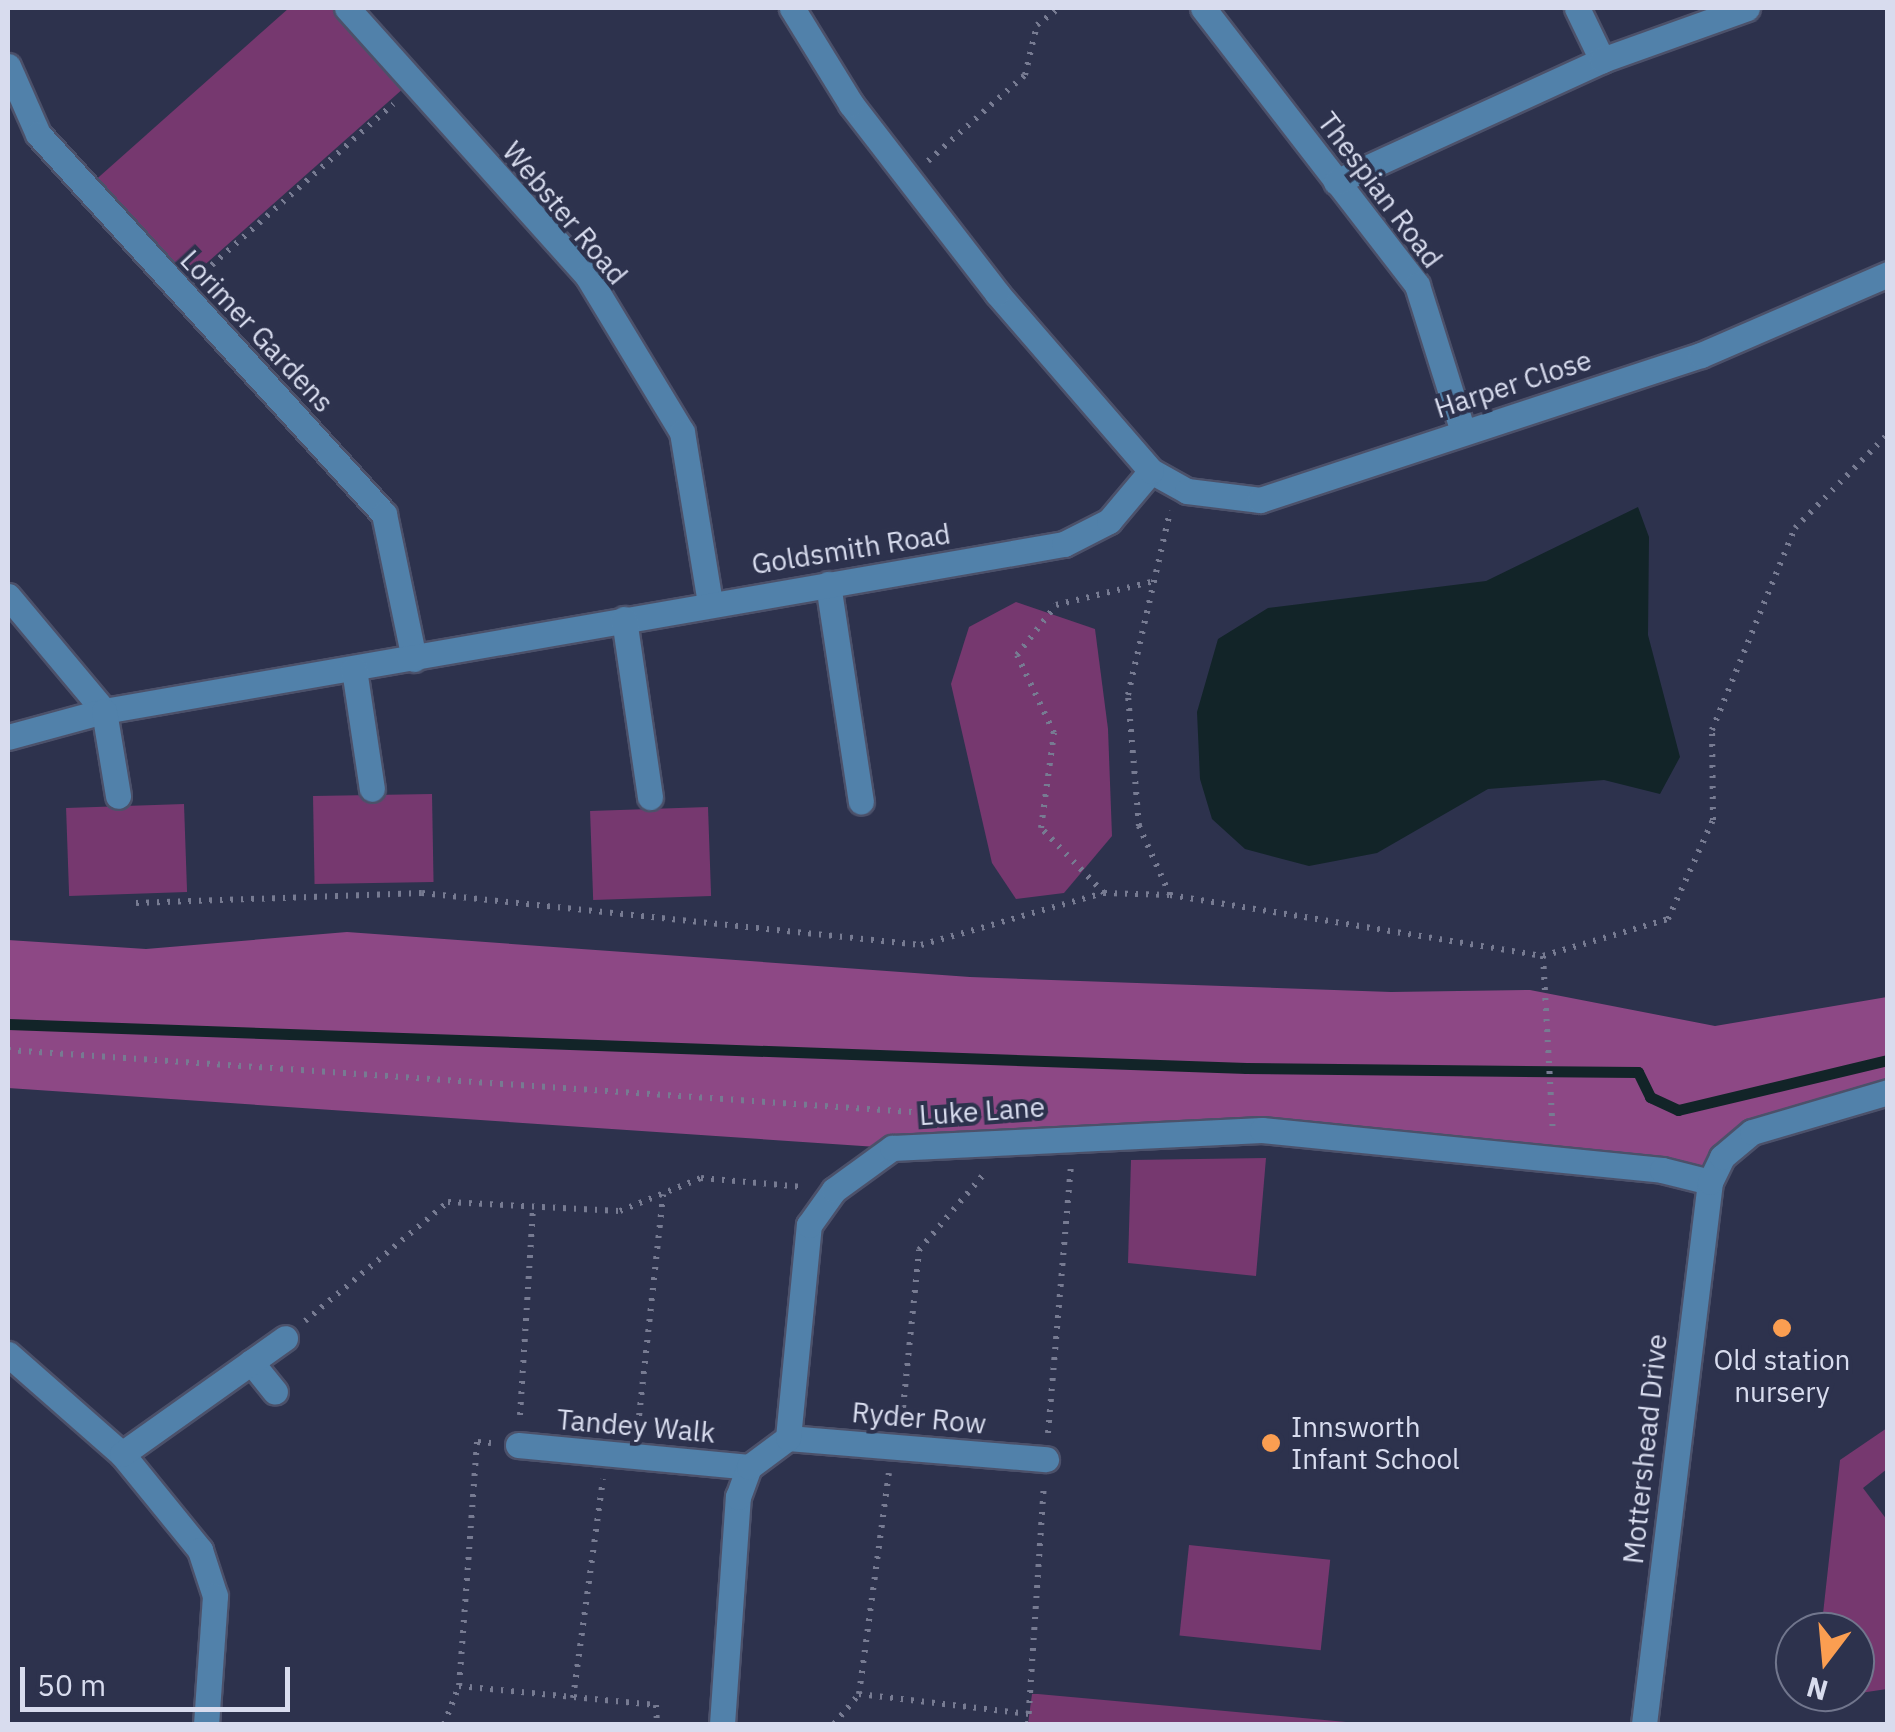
<!DOCTYPE html>
<style>
body{margin:0}
#map{position:relative;width:1895px;height:1732px;overflow:hidden;background:#2d324d;font-family:"IBM Plex Sans",sans-serif}
div>[style]{position:absolute}
[style*='--x']{left:calc(var(--x)*1px);top:calc(var(--y)*1px);width:calc(var(--w)*1px);rotate:calc(var(--a)*1deg)}
.green>*{inset:0;background:#76386f;transform-origin:0 0}
.forest>*{inset:0;background:#8d4885}
.water>*{inset:0;background:#122428}
.stream>*{height:11px;margin:-5.5px;padding:0 5.5px;transform-origin:5.5px;border-radius:5.5px;background:#122428}
.path>*{height:6px;margin-top:-3px;transform-origin:0;background:repeating-linear-gradient(90deg,#777b92 0 2.5px,transparent 0 10.5px)}
.roads{filter:drop-shadow(2px 0 #4c516a) drop-shadow(-2px 0 #4c516a) drop-shadow(0 2px #4c516a) drop-shadow(0 -2px #4c516a)}
.minor>*{height:25px;margin:-12.5px;padding:0 12.5px;transform-origin:12.5px;border-radius:12.5px;background:#5181aa}
.dots>*{width:28px;height:28px;translate:-50% -50%;box-sizing:border-box;border:5px solid #2d324d;border-radius:50%}
span{translate:-50% -50%;white-space:nowrap;text-align:center;line-height:1.15;-webkit-text-stroke:8px #2d324d;paint-order:stroke}
.street-label{font-size:28px;color:#d8dcee}
.poi-label{font-size:28px;color:#d8dcee}
.left{translate:0 -50%;text-align:left}
.frame{position:absolute;inset:0;border:10px solid #d8dcee;pointer-events:none}
.north{position:absolute;left:1775px;top:1612px;width:100px;height:100px;box-sizing:border-box;background:#2d324d;border:2px solid #71768d;border-radius:50%;rotate:196deg;font-size:28px;font-weight:700;line-height:40px;text-align:center;color:#d8dcee}
.north::after{content:'';display:block;margin:auto;width:35px;height:45px;background:#fb9e51;clip-path:polygon(50% 0,100% 100%,50% 72%,0 100%)}
.scale{position:absolute;left:20px;top:1667px;width:270px;height:45px;box-sizing:border-box;border:5px solid #d8dcee;border-top:0;padding-left:12px;font-size:30px;line-height:35px;white-space:nowrap;color:#d8dcee;-webkit-text-stroke:8px #2d324d;paint-order:stroke}
</style>
<div id="map">
<div class="green">
<i style="clip-path:polygon(289px 8px,333px 8px,405px 87px,182px 285px,91px 184px)"></i>
<i style="clip-path:polygon(1016px 602px,1095px 629px,1108px 729px,1112px 836px,1064px 893px,1016px 899px,992px 863px,951px 684px,969px 627px)"></i>
<i style="left:432px;top:794px;width:88px;height:119px;rotate:89deg"></i>
<i style="left:184px;top:804px;width:88px;height:118px;rotate:88deg"></i>
<i style="left:708px;top:807px;width:89px;height:118px;rotate:88deg"></i>
<i style="clip-path:polygon(1266px 1158px,1256px 1276px,1128px 1263px,1131px 1160px)"></i>
<i style="clip-path:polygon(1887px 1428px,1887px 1469px,1863px 1488px,1887px 1520px,1887px 1689px,1813px 1700px,1814px 1692px,1855px 1692px,1855px 1632px,1821px 1632px,1840px 1460px)"></i>
<i style="left:1189px;top:1545px;width:142px;height:91px;rotate:6deg"></i>
<i style="clip-path:polygon(1032px 1694px,1038px 1694px,1368px 1724px,1028px 1724px)"></i>
</div>
<div class="forest">
<i style="clip-path:polygon(347px 932px,970px 977px,1391px 992px,1530px 990px,1715px 1026px,1887px 997px,1887px 1092px,1752px 1132px,1710px 1182px,1262px 1130px,892px 1148px,8px 1088px,8px 940px,146px 949px)"></i>
</div>
<div class="water">
<i style="clip-path:polygon(1638px 507px,1649px 537px,1648px 635px,1680px 757px,1660px 794px,1604px 780px,1488px 789px,1377px 853px,1309px 866px,1245px 849px,1212px 819px,1200px 779px,1197px 712px,1218px 639px,1268px 608px,1486px 581px)"></i>
</div>
<div class="stream">
<i style="--x:8;--y:1024;--w:1239;--a:2.04"></i>
<i style="--x:1246;--y:1068;--w:392;--a:0.6"></i>
<i style="--x:1638;--y:1072;--w:28;--a:64"></i>
<i style="--x:1650;--y:1097;--w:31;--a:25"></i>
<i style="--x:1678;--y:1110;--w:216;--a:-13.4"></i>
</div>
<div class="path">
<i style="--x:928;--y:161;--w:130;--a:-41.6"></i>
<i style="--x:1025;--y:75;--w:51;--a:-76.5"></i>
<i style="--x:1037;--y:25;--w:28;--a:-38"></i>
<i style="--x:204;--y:272;--w:253;--a:-41.6"></i>
<i style="--x:1104;--y:893;--w:91;--a:-134.1"></i>
<i style="--x:1041;--y:828;--w:96;--a:-82.2"></i>
<i style="--x:1054;--y:733;--w:86;--a:-115.4"></i>
<i style="--x:1017;--y:655;--w:63;--a:-52"></i>
<i style="--x:1056;--y:605;--w:98;--a:-13.6"></i>
<i style="--x:1170;--y:895;--w:76;--a:-114.2"></i>
<i style="--x:1139;--y:826;--w:131;--a:-94.8"></i>
<i style="--x:1128;--y:695;--w:189;--a:-77.1"></i>
<i style="--x:136;--y:903;--w:286;--a:-2"></i>
<i style="--x:422;--y:893;--w:502;--a:5.95"></i>
<i style="--x:921;--y:945;--w:190;--a:-15.9"></i>
<i style="--x:1104;--y:893;--w:66;--a:1.7"></i>
<i style="--x:1170;--y:895;--w:378;--a:9.3"></i>
<i style="--x:1543;--y:956;--w:177;--a:86.8"></i>
<i style="--x:1543;--y:956;--w:130;--a:-16.5"></i>
<i style="--x:1668;--y:919;--w:109;--a:-65.6"></i>
<i style="--x:1713;--y:820;--w:90;--a:-90.6"></i>
<i style="--x:1712;--y:730;--w:218;--a:-67.7"></i>
<i style="--x:1795;--y:528;--w:132;--a:-45.3"></i>
<i style="--x:8;--y:1050;--w:921;--a:3.92"></i>
<i style="--x:305;--y:1321;--w:186;--a:-39.8"></i>
<i style="--x:448;--y:1202;--w:172;--a:3"></i>
<i style="--x:620;--y:1211;--w:87;--a:-22.2"></i>
<i style="--x:701;--y:1178;--w:102;--a:5"></i>
<i style="--x:520;--y:1415;--w:208;--a:-86.4"></i>
<i style="--x:902;--y:1418;--w:169;--a:-84.2"></i>
<i style="--x:919;--y:1250;--w:99;--a:-49.5"></i>
<i style="--x:638;--y:1426;--w:233;--a:-83.8"></i>
<i style="--x:1048;--y:1433;--w:268;--a:-85.1"></i>
<i style="--x:491;--y:1443;--w:14;--a:-176"></i>
<i style="--x:477;--y:1442;--w:245;--a:94.2"></i>
<i style="--x:459;--y:1686;--w:198;--a:5.5"></i>
<i style="--x:656;--y:1705;--w:19;--a:87"></i>
<i style="--x:859;--y:1694;--w:223;--a:-82.3"></i>
<i style="--x:573;--y:1698;--w:221;--a:-82.2"></i>
<i style="--x:444;--y:1724;--w:41;--a:-68.5"></i>
<i style="--x:834;--y:1724;--w:39;--a:-50"></i>
<i style="--x:859;--y:1694;--w:172;--a:6.7"></i>
<i style="--x:1028;--y:1724;--w:240;--a:-86.2"></i>
</div>
<div class="roads">
<div class="minor">
<i style="--x:347;--y:8;--w:361;--a:48.1"></i>
<i style="--x:588;--y:277;--w:181;--a:58.8"></i>
<i style="--x:682;--y:432;--w:173;--a:80.7"></i>
<i style="--x:1203;--y:8;--w:350;--a:52.3"></i>
<i style="--x:1417;--y:285;--w:154;--a:72.6"></i>
<i style="--x:1577;--y:8;--w:58;--a:64.3"></i>
<i style="--x:8;--y:66;--w:74;--a:66.2"></i>
<i style="--x:38;--y:134;--w:514;--a:47.68"></i>
<i style="--x:384;--y:514;--w:148;--a:78.3"></i>
<i style="--x:1336;--y:182;--w:293;--a:-24.6"></i>
<i style="--x:1602;--y:60;--w:154;--a:-19.7"></i>
<i style="--x:1151;--y:471;--w:41;--a:29.1"></i>
<i style="--x:1187;--y:491;--w:74;--a:7"></i>
<i style="--x:1260;--y:500;--w:464;--a:-18.2"></i>
<i style="--x:1701;--y:355;--w:204;--a:-23.4"></i>
<i style="--x:828;--y:584;--w:220;--a:81.4"></i>
<i style="--x:8;--y:596;--w:150;--a:50.1"></i>
<i style="--x:104;--y:711;--w:974;--a:-9.87"></i>
<i style="--x:1064;--y:544;--w:51;--a:-27.1"></i>
<i style="--x:1109;--y:521;--w:65;--a:-50"></i>
<i style="--x:1151;--y:471;--w:235;--a:-130.9"></i>
<i style="--x:997;--y:293;--w:239;--a:-127.7"></i>
<i style="--x:851;--y:104;--w:113;--a:-121.6"></i>
<i style="--x:624;--y:619;--w:180;--a:81.7"></i>
<i style="--x:354;--y:669;--w:121;--a:81.5"></i>
<i style="--x:8;--y:737;--w:99;--a:-15.2"></i>
<i style="--x:104;--y:711;--w:86;--a:80.6"></i>
<i style="--x:8;--y:1354;--w:152;--a:41.3"></i>
<i style="--x:122;--y:1454;--w:124;--a:50.9"></i>
<i style="--x:200;--y:1550;--w:48;--a:71.9"></i>
<i style="--x:215;--y:1596;--w:128;--a:94"></i>
<i style="--x:251;--y:1362;--w:38;--a:51"></i>
<i style="--x:788;--y:1438;--w:259;--a:4.7"></i>
<i style="--x:518;--y:1445;--w:232;--a:5.4"></i>
<i style="--x:122;--y:1454;--w:200;--a:-35.4"></i>
<i style="--x:722;--y:1724;--w:228;--a:-86"></i>
<i style="--x:738;--y:1497;--w:32;--a:-70"></i>
<i style="--x:749;--y:1467;--w:49;--a:-36.6"></i>
<i style="--x:788;--y:1438;--w:214;--a:-84.4"></i>
<i style="--x:809;--y:1225;--w:43;--a:-54.5"></i>
<i style="--x:834;--y:1190;--w:72;--a:-35.9"></i>
<i style="--x:892;--y:1148;--w:370;--a:-2.8"></i>
<i style="--x:1262;--y:1130;--w:402;--a:5.7"></i>
<i style="--x:1662;--y:1170;--w:49;--a:14"></i>
<i style="--x:1644;--y:1724;--w:546;--a:-83.06"></i>
<i style="--x:1710;--y:1182;--w:28;--a:-64"></i>
<i style="--x:1722;--y:1157;--w:39;--a:-40"></i>
<i style="--x:1752;--y:1132;--w:142;--a:-16.4"></i>
</div>
</div>
<div class="dots">
<i style="left:1782px;top:1328px;background:#fb9e51"></i>
<i style="left:1271px;top:1443px;background:#fb9e51"></i>
</div>
<div class="street-label">
<span style="left:1380px;top:190px;rotate:53deg">Thespian Road</span>
<span style="left:565px;top:213px;rotate:50deg">Webster Road</span>
<span style="left:257px;top:331px;rotate:47deg">Lorimer Gardens</span>
<span style="left:1513px;top:384px;rotate:-18deg">Harper Close</span>
<span style="left:851px;top:549px;rotate:-9deg">Goldsmith Road</span>
<span style="left:982px;top:1111px;rotate:-4deg">Luke Lane</span>
<span style="left:919px;top:1418px;rotate:5deg">Ryder Row</span>
<span style="left:636px;top:1426px;rotate:5deg">Tandey Walk</span>
<span style="left:1645px;top:1449px;rotate:-84deg">Mottershead Drive</span>
</div>
<div class="poi-label">
<span style="left:1782px;top:1376px">Old station<br>nursery</span>
<span class="left" style="left:1291px;top:1443px">Innsworth<br>Infant School</span>
</div>
<div class="frame"></div>
<div class="north">N</div>
<div class="scale">50 m</div>
</div>
